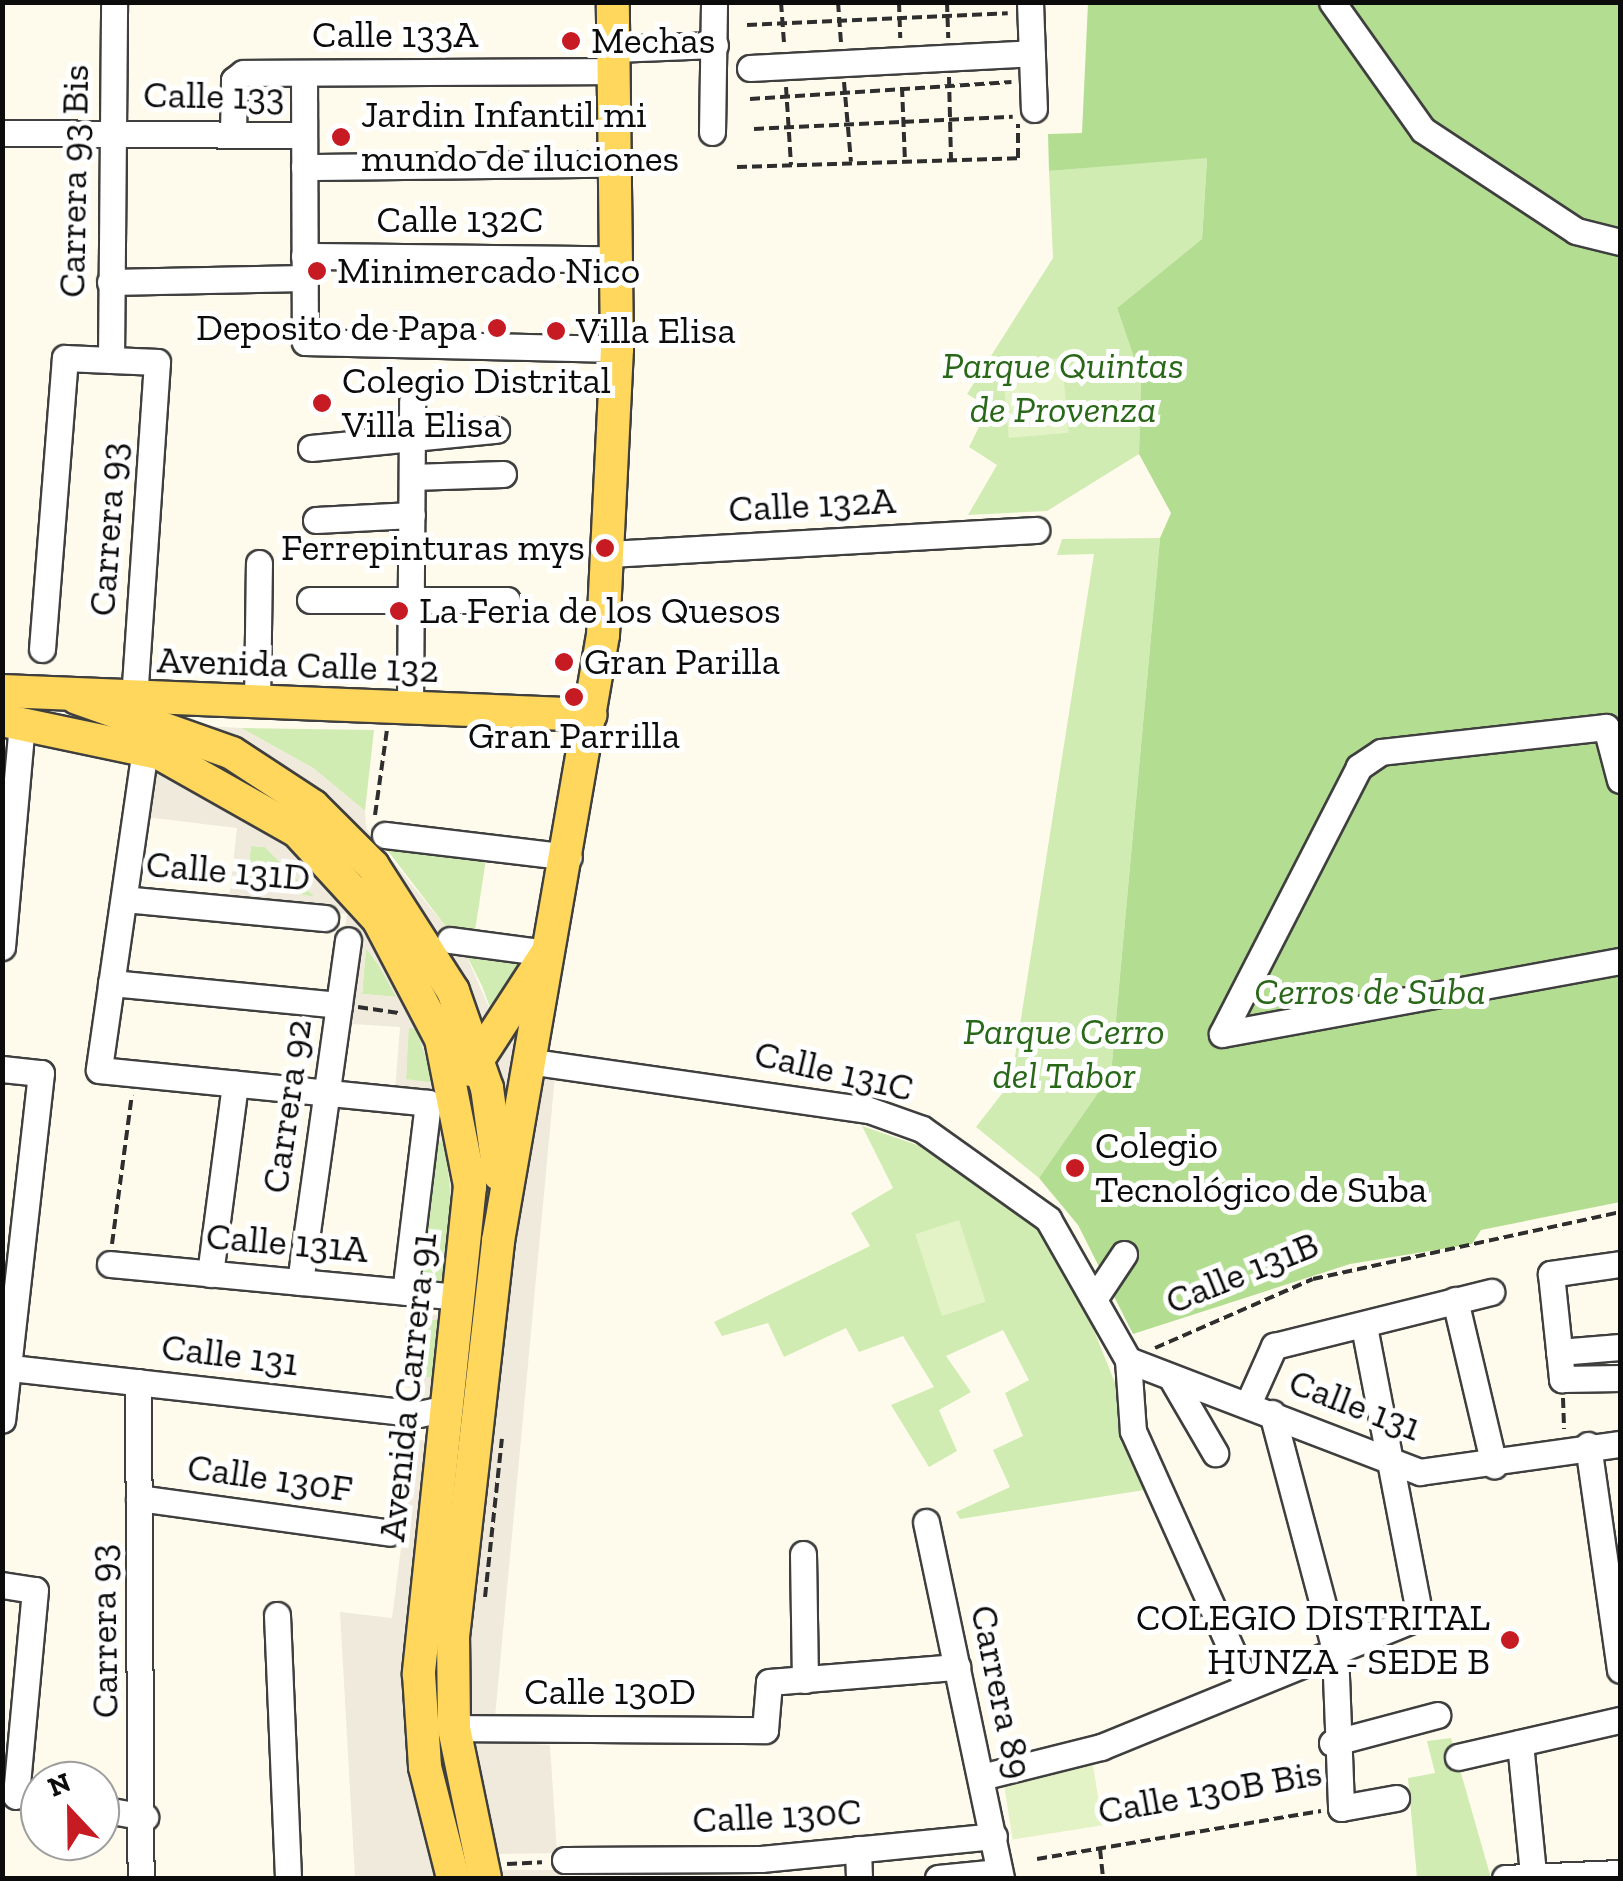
<!DOCTYPE html>
<meta charset="utf-8">
<style>
body{margin:0}
#map{position:relative;width:1623px;height:1881px;overflow:hidden;background:#fffbec;font-family:"Zilla Slab",serif}
div>[style]{position:absolute}
[style*='--x']{left:calc(var(--x)*1px);top:calc(var(--y)*1px);width:calc(var(--w)*1px);rotate:calc(var(--a)*1deg)}
.green>*{inset:0;background:#d0ecb3;transform-origin:0 0}
.forest>*{inset:0;background:#b3de91}
.pitch>*{inset:0;background:#e3f3c5;transform-origin:0 0}
.plaza>*{inset:0;background:#efeadb;transform-origin:0 0}
.path>*{height:4px;margin-top:-2px;transform-origin:0;background:repeating-linear-gradient(90deg,#2e2e2e 0 10px,transparent 0 15px)}
.roads{filter:drop-shadow(2px 0 #3f3f3f) drop-shadow(-2px 0 #3f3f3f) drop-shadow(0 2px #3f3f3f) drop-shadow(0 -2px #3f3f3f)}
.minor>*{height:25px;margin:-12.5px;padding:0 12.5px;transform-origin:12.5px;border-radius:12.5px;background:#fff}
.major>*{height:32px;margin:-16px;padding:0 16px;transform-origin:16px;border-radius:16px;background:#ffd75c}
.dots>*{width:28px;height:28px;translate:-50% -50%;box-sizing:border-box;border:5px solid #fff;border-radius:50%}
span{translate:-50% -50%;white-space:nowrap;text-align:center;line-height:1.15;-webkit-text-stroke:10px #fff;paint-order:stroke}
.street-label{font-size:38px;color:#0c0c0c}
.poi-label{font-size:38px;color:#0c0c0c}
.left{translate:0 -50%;text-align:left}
.right{translate:-100% -50%;text-align:right}
.park-label{font-size:38px;color:#296818;font-style:italic}
.frame{position:absolute;inset:0;border:5px solid #0c0c0c;pointer-events:none}
.north{position:absolute;left:20px;top:1761px;width:100px;height:100px;box-sizing:border-box;background:#fff;border:2px solid #9e9e9e;border-radius:50%;rotate:338deg;font-size:28px;font-weight:700;line-height:40px;text-align:center;color:#0c0c0c}
.north::after{content:'';display:block;margin:auto;width:35px;height:45px;background:#c61b23;clip-path:polygon(50% 0,100% 100%,50% 72%,0 100%)}
</style>
<div id="map">
<div class="green">
<i style="clip-path:polygon(1207px 157px,1202px 239px,1117px 308px,1141px 378px,1139px 454px,1047px 511px,968px 515px,997px 465px,969px 447px,989px 407px,967px 394px,1053px 258px,1049px 171px)"></i>
<i style="clip-path:polygon(1160px 538px,1111px 1074px,1039px 1178px,976px 1127px,1011px 1082px,1094px 554px,1057px 555px,1062px 539px)"></i>
<i style="clip-path:polygon(241px 728px,374px 730px,365px 811px,313px 768px)"></i>
<i style="clip-path:polygon(378px 838px,487px 853px,474px 937px,450px 932px)"></i>
<i style="clip-path:polygon(251px 846px,265px 847px,315px 897px,246px 885px)"></i>
<i style="clip-path:polygon(366px 948px,384px 972px,397px 997px,362px 994px)"></i>
<i style="clip-path:polygon(463px 948px,534px 957px,495px 1021px,482px 986px)"></i>
<i style="clip-path:polygon(408px 1028px,416px 1028px,436px 1083px,406px 1080px)"></i>
<i style="clip-path:polygon(862px 1126px,929px 1149px,1028px 1217px,1069px 1268px,1157px 1488px,960px 1519px,956px 1512px,1010px 1487px,993px 1450px,1023px 1436px,1005px 1393px,1029px 1380px,1003px 1330px,946px 1356px,971px 1392px,939px 1410px,957px 1451px,929px 1467px,891px 1405px,934px 1387px,903px 1336px,859px 1352px,846px 1328px,784px 1357px,768px 1323px,722px 1336px,714px 1322px,870px 1246px,851px 1213px,893px 1188px)"></i>
<i style="clip-path:polygon(436px 1142px,445px 1142px,451px 1198px,444px 1284px,420px 1282px)"></i>
<i style="left:426px;top:1319px;width:14px;height:58px;rotate:4deg"></i>
<i style="clip-path:polygon(1451px 1738px,1491px 1878px,1417px 1878px,1408px 1778px,1435px 1773px,1427px 1741px)"></i>
</div>
<div class="forest">
<i style="clip-path:polygon(1088px 3px,1620px 3px,1620px 1202px,1481px 1230px,1472px 1244px,1350px 1264px,1133px 1334px,1078px 1225px,1039px 1178px,1111px 1074px,1160px 538px,1171px 513px,1139px 454px,1141px 378px,1117px 308px,1202px 239px,1207px 158px,1049px 171px,1048px 134px,1082px 133px)"></i>
</div>
<div class="pitch">
<i style="left:1062px;top:358px;width:75px;height:60px;rotate:85deg"></i>
<i style="left:959px;top:1220px;width:86px;height:46px;rotate:72deg"></i>
<i style="left:1093px;top:1765px;width:61px;height:91px;rotate:81deg"></i>
</div>
<div class="plaza">
<i style="clip-path:polygon(186px 725px,241px 728px,313px 768px,365px 811px,366px 828px,450px 932px,434px 932px)"></i>
<i style="clip-path:polygon(evenodd,163px 770px,259px 816px,373px 928px,423px 1016px,458px 1149px,453px 1285px,414px 1288px,431px 1096px,395px 1091px,400px 1027px,352px 1024px,359px 930px,345px 929px,347px 914px,229px 899px,237px 828px,145px 817px,151px 778px,163px 770px,251px 846px,265px 847px,315px 897px,246px 885px,251px 846px,163px 770px,366px 949px,375px 959px,396px 997px,362px 994px,366px 949px,163px 770px,409px 1028px,416px 1029px,434px 1083px,406px 1079px,409px 1028px,163px 770px,436px 1142px,445px 1142px,451px 1198px,444px 1283px,420px 1281px,436px 1142px)"></i>
<i style="clip-path:polygon(463px 948px,495px 1021px,484px 1039px,445px 950px)"></i>
<i style="clip-path:polygon(539px 988px,510px 1129px,492px 1059px)"></i>
<i style="clip-path:polygon(543px 1076px,555px 1076px,495px 1717px,466px 1716px,464px 1617px,477px 1590px,520px 1194px)"></i>
<i style="clip-path:polygon(evenodd,407px 1310px,443px 1316px,440px 1407px,415px 1404px,416px 1389px,399px 1386px,407px 1310px,426px 1320px,440px 1320px,434px 1378px,420px 1376px,426px 1320px)"></i>
<i style="clip-path:polygon(415px 1439px,438px 1443px,407px 1682px,440px 1878px,355px 1878px,340px 1612px,392px 1618px)"></i>
<i style="clip-path:polygon(468px 1740px,550px 1745px,557px 1853px,495px 1854px)"></i>
<i style="left:499px;top:1870px;width:60px;height:8px"></i>
</div>
<div class="path">
<i style="--x:781;--y:2;--w:41;--a:85.8"></i>
<i style="--x:838;--y:2;--w:41;--a:85.8"></i>
<i style="--x:899;--y:2;--w:36;--a:88"></i>
<i style="--x:947;--y:2;--w:36;--a:88"></i>
<i style="--x:747;--y:25;--w:261;--a:-2.6"></i>
<i style="--x:949;--y:77;--w:83;--a:88.6"></i>
<i style="--x:844;--y:82;--w:80;--a:85"></i>
<i style="--x:786;--y:87;--w:78;--a:86.3"></i>
<i style="--x:902;--y:87;--w:74;--a:87.7"></i>
<i style="--x:750;--y:99;--w:262;--a:-3.7"></i>
<i style="--x:754;--y:129;--w:259;--a:-2.7"></i>
<i style="--x:737;--y:167;--w:281;--a:-1.8"></i>
<i style="--x:1018;--y:158;--w:34;--a:-90"></i>
<i style="--x:375;--y:815;--w:86;--a:-82"></i>
<i style="--x:358;--y:1007;--w:41;--a:8.3"></i>
<i style="--x:112;--y:1244;--w:150;--a:-82.4"></i>
<i style="--x:1155;--y:1348;--w:172;--a:-23.6"></i>
<i style="--x:1313;--y:1279;--w:314;--a:-12.3"></i>
<i style="--x:1563;--y:1398;--w:31;--a:88"></i>
<i style="--x:485;--y:1597;--w:159;--a:-83.9"></i>
<i style="--x:1100;--y:1849;--w:29;--a:84"></i>
<i style="--x:1037;--y:1859;--w:288;--a:-9.6"></i>
<i style="--x:507;--y:1864;--w:35;--a:-3"></i>
</div>
<div class="roads">
<div class="minor">
<i style="--x:1030;--y:2;--w:107;--a:87.9"></i>
<i style="--x:1332;--y:2;--w:157;--a:54.6"></i>
<i style="--x:1423;--y:130;--w:183;--a:33.4"></i>
<i style="--x:1576;--y:231;--w:45;--a:14"></i>
<i style="--x:614;--y:49;--w:101;--a:-2.3"></i>
<i style="--x:750;--y:68;--w:282;--a:-3"></i>
<i style="--x:304;--y:73;--w:269;--a:89.8"></i>
<i style="--x:305;--y:342;--w:312;--a:1.3"></i>
<i style="--x:712;--y:132;--w:130;--a:-89.1"></i>
<i style="--x:2;--y:133;--w:302;--a:0.4"></i>
<i style="--x:233;--y:134;--w:54;--a:-88.9"></i>
<i style="--x:234;--y:80;--w:11;--a:-38"></i>
<i style="--x:243;--y:73;--w:371;--a:-0.3"></i>
<i style="--x:304;--y:167;--w:311;--a:-0.6"></i>
<i style="--x:304;--y:256;--w:311;--a:0.6"></i>
<i style="--x:110;--y:282;--w:195;--a:-1.2"></i>
<i style="--x:111;--y:360;--w:358;--a:-89.5"></i>
<i style="--x:311;--y:448;--w:186;--a:-5.6"></i>
<i style="--x:412;--y:477;--w:91;--a:-1.9"></i>
<i style="--x:316;--y:520;--w:96;--a:-3"></i>
<i style="--x:608;--y:554;--w:429;--a:-3.2"></i>
<i style="--x:310;--y:600;--w:197;--a:0"></i>
<i style="--x:42;--y:649;--w:292;--a:-85.5"></i>
<i style="--x:65;--y:358;--w:92;--a:2.5"></i>
<i style="--x:157;--y:362;--w:339;--a:93.9"></i>
<i style="--x:257;--y:704;--w:141;--a:-89.2"></i>
<i style="--x:410;--y:709;--w:308;--a:-89.6"></i>
<i style="--x:145;--y:749;--w:324;--a:98.2"></i>
<i style="--x:99;--y:1070;--w:331;--a:5.7"></i>
<i style="--x:428;--y:1103;--w:190;--a:96.9"></i>
<i style="--x:1620;--y:780;--w:55;--a:-104.8"></i>
<i style="--x:1606;--y:727;--w:226;--a:173.7"></i>
<i style="--x:1381;--y:752;--w:27;--a:146"></i>
<i style="--x:1359;--y:767;--w:300;--a:117.2"></i>
<i style="--x:1222;--y:1034;--w:405;--a:-10.4"></i>
<i style="--x:385;--y:835;--w:185;--a:6.8"></i>
<i style="--x:124;--y:899;--w:202;--a:5.4"></i>
<i style="--x:450;--y:940;--w:98;--a:7.6"></i>
<i style="--x:2;--y:947;--w:226;--a:-84.9"></i>
<i style="--x:111;--y:983;--w:229;--a:5.5"></i>
<i style="--x:534;--y:1062;--w:338;--a:8.2"></i>
<i style="--x:869;--y:1110;--w:56;--a:19.7"></i>
<i style="--x:922;--y:1129;--w:155;--a:35.5"></i>
<i style="--x:1048;--y:1219;--w:162;--a:60.4"></i>
<i style="--x:1128;--y:1360;--w:71;--a:86"></i>
<i style="--x:1133;--y:1431;--w:278;--a:65.8"></i>
<i style="--x:2;--y:1069;--w:39;--a:6"></i>
<i style="--x:41;--y:1073;--w:349;--a:96.4"></i>
<i style="--x:110;--y:1264;--w:350;--a:5.4"></i>
<i style="--x:1620;--y:1264;--w:70;--a:171.8"></i>
<i style="--x:1551;--y:1274;--w:106;--a:84"></i>
<i style="--x:1562;--y:1379;--w:58;--a:-1"></i>
<i style="--x:210;--y:1274;--w:192;--a:-82.5"></i>
<i style="--x:300;--y:1282;--w:345;--a:-82"></i>
<i style="--x:1094;--y:1299;--w:54;--a:-56.3"></i>
<i style="--x:1455;--y:1300;--w:170;--a:76.7"></i>
<i style="--x:1559;--y:1352;--w:61;--a:-4.7"></i>
<i style="--x:1128;--y:1360;--w:313;--a:21"></i>
<i style="--x:1420;--y:1472;--w:202;--a:-8"></i>
<i style="--x:2;--y:1367;--w:420;--a:6.4"></i>
<i style="--x:419;--y:1414;--w:30;--a:-12"></i>
<i style="--x:1172;--y:1379;--w:86;--a:59.8"></i>
<i style="--x:138;--y:1382;--w:496;--a:89.7"></i>
<i style="--x:1248;--y:1404;--w:64;--a:-65.9"></i>
<i style="--x:1274;--y:1346;--w:224;--a:-14"></i>
<i style="--x:1272;--y:1413;--w:245;--a:75.1"></i>
<i style="--x:1335;--y:1650;--w:158;--a:87.8"></i>
<i style="--x:1341;--y:1808;--w:56;--a:-10.3"></i>
<i style="--x:1588;--y:1445;--w:227;--a:81.9"></i>
<i style="--x:139;--y:1498;--w:253;--a:7.9"></i>
<i style="--x:926;--y:1522;--w:364;--a:78.1"></i>
<i style="--x:803;--y:1554;--w:126;--a:89.1"></i>
<i style="--x:2;--y:1585;--w:33;--a:9"></i>
<i style="--x:35;--y:1590;--w:207;--a:95.3"></i>
<i style="--x:277;--y:1615;--w:263;--a:87.6"></i>
<i style="--x:454;--y:1728;--w:311;--a:0.4"></i>
<i style="--x:765;--y:1730;--w:48;--a:-85.2"></i>
<i style="--x:769;--y:1682;--w:189;--a:-4.6"></i>
<i style="--x:1332;--y:1743;--w:109;--a:-14.9"></i>
<i style="--x:1520;--y:1743;--w:132;--a:84.3"></i>
<i style="--x:1458;--y:1757;--w:166;--a:-12.9"></i>
<i style="--x:981;--y:1777;--w:124;--a:-14"></i>
<i style="--x:1101;--y:1747;--w:344;--a:-22.2"></i>
<i style="--x:1420;--y:1617;--w:295;--a:-100.9"></i>
<i style="--x:100;--y:1809;--w:46;--a:10.1"></i>
<i style="--x:858;--y:1849;--w:29;--a:88"></i>
<i style="--x:565;--y:1860;--w:196;--a:-0.3"></i>
<i style="--x:761;--y:1859;--w:234;--a:-5.6"></i>
<i style="--x:938;--y:1878;--w:61;--a:-5.6"></i>
<i style="--x:1505;--y:1878;--w:115;--a:-2.5"></i>
</div>
<div class="major">
<i style="--x:2;--y:691;--w:589;--a:2.33"></i>
<i style="--x:77;--y:698;--w:164;--a:19.5"></i>
<i style="--x:232;--y:753;--w:97;--a:33.2"></i>
<i style="--x:313;--y:806;--w:85;--a:45"></i>
<i style="--x:373;--y:866;--w:148;--a:57.4"></i>
<i style="--x:453;--y:991;--w:103;--a:70.7"></i>
<i style="--x:487;--y:1088;--w:87;--a:82.1"></i>
<i style="--x:2;--y:720;--w:160;--a:11.9"></i>
<i style="--x:159;--y:753;--w:159;--a:29.5"></i>
<i style="--x:297;--y:831;--w:120;--a:47.4"></i>
<i style="--x:378;--y:919;--w:136;--a:62.3"></i>
<i style="--x:441;--y:1039;--w:150;--a:78.8"></i>
<i style="--x:470;--y:1186;--w:491;--a:96"></i>
<i style="--x:419;--y:1674;--w:93;--a:86.3"></i>
<i style="--x:425;--y:1767;--w:114;--a:75.8"></i>
<i style="--x:471;--y:1070;--w:136;--a:-57"></i>
<i style="--x:485;--y:1878;--w:153;--a:-101.7"></i>
<i style="--x:454;--y:1728;--w:91;--a:-90.6"></i>
<i style="--x:453;--y:1637;--w:399;--a:-83.5"></i>
<i style="--x:498;--y:1241;--w:615;--a:-80.17"></i>
<i style="--x:603;--y:635;--w:286;--a:-87.2"></i>
<i style="--x:617;--y:349;--w:347;--a:-90.7"></i>
</div>
</div>
<div class="dots">
<i style="left:571px;top:41px;background:#c61b23"></i>
<i style="left:341px;top:137px;background:#c61b23"></i>
<i style="left:317px;top:271px;background:#c61b23"></i>
<i style="left:497px;top:328px;background:#c61b23"></i>
<i style="left:556px;top:331px;background:#c61b23"></i>
<i style="left:322px;top:403px;background:#c61b23"></i>
<i style="left:605px;top:548px;background:#c61b23"></i>
<i style="left:399px;top:611px;background:#c61b23"></i>
<i style="left:564px;top:662px;background:#c61b23"></i>
<i style="left:574px;top:697px;background:#c61b23"></i>
<i style="left:1075px;top:1168px;background:#c61b23"></i>
<i style="left:1510px;top:1640px;background:#c61b23"></i>
</div>
<div class="street-label">
<span style="left:395px;top:35px">Calle 133A</span>
<span style="left:214px;top:96px;rotate:1deg">Calle 133</span>
<span style="left:74px;top:181px;rotate:-89deg">Carrera 93 Bis</span>
<span style="left:460px;top:220px">Calle 132C</span>
<span style="left:812px;top:505px;rotate:-3deg">Calle 132A</span>
<span style="left:108px;top:529px;rotate:-86deg">Carrera 93</span>
<span style="left:298px;top:665px;rotate:2deg">Avenida Calle 132</span>
<span style="left:228px;top:871px;rotate:5deg">Calle 131D</span>
<span style="left:834px;top:1071px;rotate:13deg">Calle 131C</span>
<span style="left:287px;top:1106px;rotate:-82deg">Carrera 92</span>
<span style="left:287px;top:1243px;rotate:5deg">Calle 131A</span>
<span style="left:1242px;top:1273px;rotate:-22deg">Calle 131B</span>
<span style="left:230px;top:1355px;rotate:7deg">Calle 131</span>
<span style="left:408px;top:1387px;rotate:-84deg">Avenida Carrera 91</span>
<span style="left:1355px;top:1405px;rotate:21deg">Calle 131</span>
<span style="left:270px;top:1478px;rotate:8deg">Calle 130F</span>
<span style="left:104px;top:1631px;rotate:-91deg">Carrera 93</span>
<span style="left:610px;top:1692px">Calle 130D</span>
<span style="left:1001px;top:1692px;rotate:78deg">Carrera 89</span>
<span style="left:1210px;top:1792px;rotate:-10deg">Calle 130B Bis</span>
<span style="left:777px;top:1816px;rotate:-3deg">Calle 130C</span>
</div>
<div class="poi-label">
<span class="left" style="left:591px;top:41px">Mechas</span>
<span class="left" style="left:361px;top:137px">Jardin Infantil mi<br>mundo de iluciones</span>
<span class="left" style="left:337px;top:271px">Minimercado Nico</span>
<span class="right" style="left:477px;top:328px">Deposito de Papa</span>
<span class="left" style="left:576px;top:331px">Villa Elisa</span>
<span class="left" style="left:342px;top:403px">Colegio Distrital<br>Villa Elisa</span>
<span class="right" style="left:585px;top:548px">Ferrepinturas mys</span>
<span class="left" style="left:419px;top:611px">La Feria de los Quesos</span>
<span class="left" style="left:584px;top:662px">Gran Parilla</span>
<span style="left:574px;top:736px">Gran Parrilla</span>
<span class="left" style="left:1095px;top:1168px">Colegio<br>Tecnológico de Suba</span>
<span class="right" style="left:1490px;top:1640px">COLEGIO DISTRITAL<br>HUNZA - SEDE B</span>
</div>
<div class="park-label">
<span style="left:1063px;top:388px">Parque Quintas<br>de Provenza</span>
<span style="left:1370px;top:992px">Cerros de Suba</span>
<span style="left:1064px;top:1054px">Parque Cerro<br>del Tabor</span>
</div>
<div class="frame"></div>
<div class="north">N</div>
</div>
